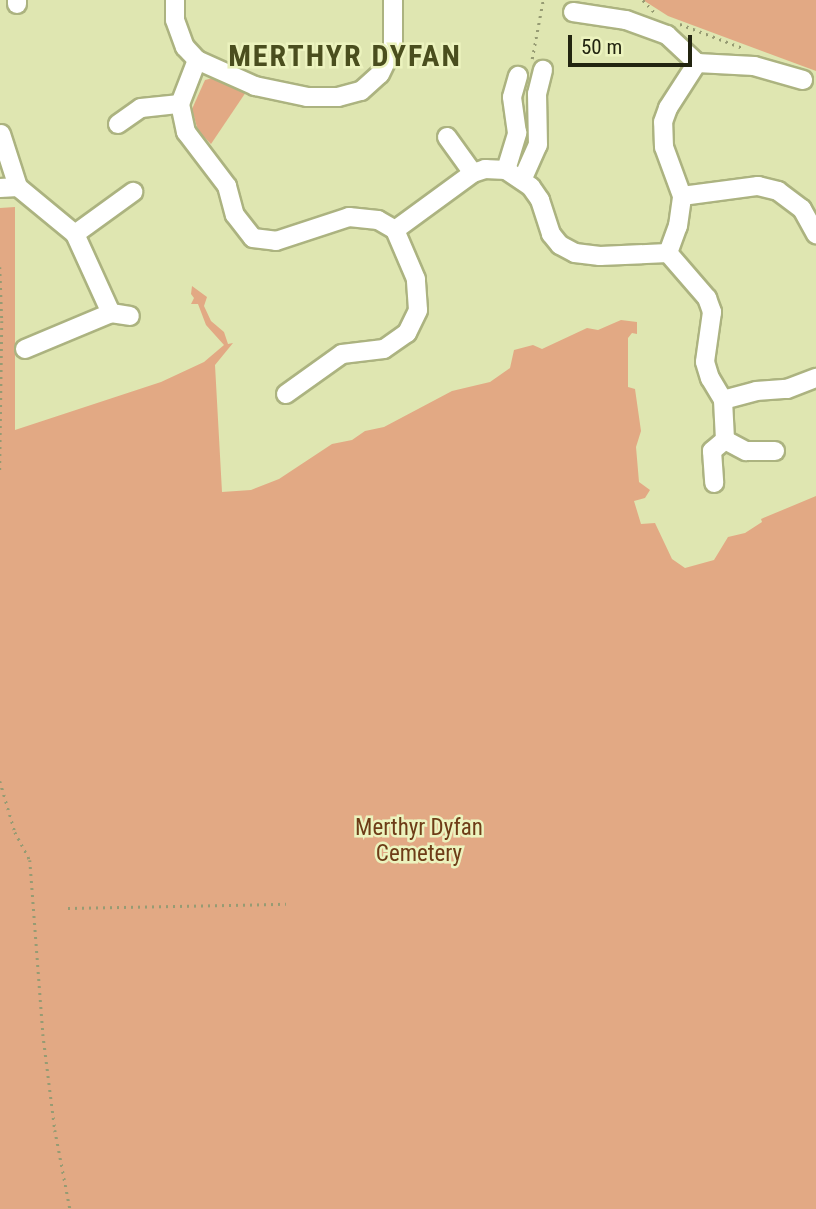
<!DOCTYPE html>
<style>
body{margin:0}
#map{position:relative;width:816px;height:1209px;overflow:hidden;background:#dfe6b1;font-family:"Roboto Condensed",sans-serif}
div>[style]{position:absolute}
[style*='--x']{left:calc(var(--x)*1px);top:calc(var(--y)*1px);width:calc(var(--w)*1px);rotate:calc(var(--a)*1deg)}
.green>*{inset:0;background:#e2a984}
.path>*{height:2.5px;margin-top:-1.25px;transform-origin:0;background:repeating-linear-gradient(90deg,#969b73 0 2px,transparent 0 7px)}
.roads{filter:drop-shadow(2px 0 #acb380) drop-shadow(-2px 0 #acb380) drop-shadow(0 2px #acb380) drop-shadow(0 -2px #acb380)}
.minor>*{height:18px;margin:-9px;padding:0 9px;transform-origin:9px;border-radius:9px;background:#fff}
span{translate:-50% -50%;white-space:nowrap;text-align:center;line-height:1.15;-webkit-text-stroke:5px #ecf3be;paint-order:stroke}
.park-label{font-size:23px;color:#6e3c17}
.district-label{font-size:30px;color:#4a4e1e;font-weight:700;letter-spacing:2px}
.scale{position:absolute;left:568px;top:35px;width:124px;height:32px;box-sizing:border-box;border:4px solid #222410;border-top:0;padding-left:9px;font-size:21px;line-height:24px;white-space:nowrap;color:#222410;-webkit-text-stroke:5px #ecf3be;paint-order:stroke}
</style>
<div id="map">
<div class="green">
<i style="clip-path:polygon(643px 0,816px 0,816px 71px,668px 16px)"></i>
<i style="clip-path:polygon(213px 78px,246px 92px,211px 144px,198px 131px,192px 109px,205px 80px)"></i>
<i style="clip-path:polygon(15px 207px,15px 430px,161px 382px,204px 362px,224px 345px,206px 325px,198px 304px,191px 304px,194px 298px,191px 294px,192px 286px,207px 297px,204px 306px,211px 321px,224px 332px,228px 344px,233px 343px,215px 365px,222px 492px,251px 490px,279px 479px,332px 444px,352px 440px,365px 431px,384px 427px,452px 391px,490px 382px,510px 368px,514px 350px,533px 345px,542px 349px,587px 328px,598px 330px,621px 320px,637px 322px,637px 334px,632px 333px,628px 338px,628px 387px,635px 389px,641px 431px,636px 447px,639px 482px,650px 490px,645px 498px,634px 501px,641px 524px,655px 523px,672px 559px,685px 568px,714px 560px,728px 537px,745px 533px,762px 522px,761px 519px,816px 496px,816px 1209px,0 1209px,0 208px)"></i>
</div>
<div class="path">
<i style="--x:643;--y:0;--w:18;--a:47"></i>
<i style="--x:680;--y:24;--w:67;--a:20.9"></i>
<i style="--x:532;--y:59;--w:60;--a:-79.4"></i>
<i style="--x:0;--y:267;--w:54;--a:87.9"></i>
<i style="--x:2;--y:321;--w:152;--a:90.8"></i>
<i style="--x:0;--y:781;--w:53;--a:73.6"></i>
<i style="--x:15;--y:832;--w:32;--a:62"></i>
<i style="--x:30;--y:860;--w:174;--a:85.7"></i>
<i style="--x:43;--y:1034;--w:97;--a:82.9"></i>
<i style="--x:55;--y:1130;--w:80;--a:79.2"></i>
<i style="--x:68;--y:908;--w:218;--a:-1.1"></i>
</div>
<div class="roads">
<div class="minor">
<i style="--x:17;--y:0;--w:4;--a:90"></i>
<i style="--x:175;--y:0;--w:20;--a:90"></i>
<i style="--x:175;--y:20;--w:29;--a:70"></i>
<i style="--x:185;--y:47;--w:18;--a:47"></i>
<i style="--x:197;--y:60;--w:64;--a:24.1"></i>
<i style="--x:255;--y:86;--w:53;--a:11.9"></i>
<i style="--x:307;--y:97;--w:31;--a:0"></i>
<i style="--x:338;--y:97;--w:24;--a:-15"></i>
<i style="--x:361;--y:91;--w:25;--a:-42"></i>
<i style="--x:380;--y:74;--w:30;--a:-64"></i>
<i style="--x:393;--y:47;--w:47;--a:-90"></i>
<i style="--x:573;--y:12;--w:54;--a:8.6"></i>
<i style="--x:626;--y:20;--w:44;--a:20.1"></i>
<i style="--x:667;--y:35;--w:41;--a:43"></i>
<i style="--x:697;--y:63;--w:57;--a:3"></i>
<i style="--x:754;--y:66;--w:51;--a:15.9"></i>
<i style="--x:197;--y:60;--w:47;--a:111.1"></i>
<i style="--x:180;--y:104;--w:29;--a:78"></i>
<i style="--x:186;--y:132;--w:68;--a:52.8"></i>
<i style="--x:227;--y:186;--w:30;--a:75"></i>
<i style="--x:235;--y:215;--w:29;--a:52"></i>
<i style="--x:253;--y:238;--w:23;--a:7"></i>
<i style="--x:276;--y:241;--w:77;--a:-18.2"></i>
<i style="--x:349;--y:217;--w:29;--a:6"></i>
<i style="--x:378;--y:220;--w:20;--a:30"></i>
<i style="--x:395;--y:230;--w:97;--a:-36.2"></i>
<i style="--x:473;--y:173;--w:13;--a:-18"></i>
<i style="--x:485;--y:169;--w:21;--a:3"></i>
<i style="--x:506;--y:170;--w:30;--a:34"></i>
<i style="--x:531;--y:187;--w:16;--a:55"></i>
<i style="--x:540;--y:200;--w:36;--a:72"></i>
<i style="--x:551;--y:234;--w:14;--a:51"></i>
<i style="--x:560;--y:245;--w:17;--a:28"></i>
<i style="--x:575;--y:253;--w:25;--a:7"></i>
<i style="--x:600;--y:256;--w:68;--a:-2.5"></i>
<i style="--x:668;--y:253;--w:29;--a:-70"></i>
<i style="--x:678;--y:226;--w:30;--a:-82"></i>
<i style="--x:682;--y:196;--w:52;--a:-110.2"></i>
<i style="--x:664;--y:147;--w:25;--a:-92"></i>
<i style="--x:663;--y:122;--w:15;--a:-70"></i>
<i style="--x:668;--y:108;--w:54;--a:-57.2"></i>
<i style="--x:118;--y:124;--w:28;--a:-35"></i>
<i style="--x:141;--y:108;--w:39;--a:-6"></i>
<i style="--x:1;--y:134;--w:56;--a:72.2"></i>
<i style="--x:447;--y:137;--w:44;--a:54.2"></i>
<i style="--x:506;--y:170;--w:39;--a:-73"></i>
<i style="--x:517;--y:133;--w:36;--a:-98"></i>
<i style="--x:512;--y:97;--w:22;--a:-74"></i>
<i style="--x:523;--y:178;--w:36;--a:-66"></i>
<i style="--x:538;--y:145;--w:51;--a:-91.1"></i>
<i style="--x:537;--y:94;--w:25;--a:-76"></i>
<i style="--x:0;--y:188;--w:18;--a:-3"></i>
<i style="--x:18;--y:187;--w:74;--a:39.5"></i>
<i style="--x:75;--y:234;--w:87;--a:65.5"></i>
<i style="--x:682;--y:196;--w:77;--a:-7.5"></i>
<i style="--x:758;--y:186;--w:21;--a:14"></i>
<i style="--x:778;--y:191;--w:30;--a:37"></i>
<i style="--x:802;--y:209;--w:29;--a:61"></i>
<i style="--x:75;--y:234;--w:72;--a:-35.9"></i>
<i style="--x:668;--y:253;--w:60;--a:49.1"></i>
<i style="--x:707;--y:298;--w:15;--a:70"></i>
<i style="--x:712;--y:312;--w:50;--a:98"></i>
<i style="--x:705;--y:362;--w:17;--a:73"></i>
<i style="--x:710;--y:378;--w:26;--a:59"></i>
<i style="--x:723;--y:400;--w:40;--a:87.1"></i>
<i style="--x:725;--y:440;--w:17;--a:140"></i>
<i style="--x:712;--y:451;--w:32;--a:86"></i>
<i style="--x:25;--y:349;--w:93;--a:-22.7"></i>
<i style="--x:111;--y:313;--w:19;--a:9"></i>
<i style="--x:286;--y:394;--w:69;--a:-35.5"></i>
<i style="--x:342;--y:354;--w:42;--a:-6.8"></i>
<i style="--x:384;--y:349;--w:28;--a:-35"></i>
<i style="--x:407;--y:333;--w:25;--a:-64"></i>
<i style="--x:418;--y:310;--w:31;--a:-94"></i>
<i style="--x:416;--y:279;--w:53;--a:-113.2"></i>
<i style="--x:723;--y:400;--w:34;--a:-15"></i>
<i style="--x:756;--y:391;--w:31;--a:-4"></i>
<i style="--x:787;--y:389;--w:31;--a:-21"></i>
<i style="--x:725;--y:440;--w:24;--a:28"></i>
<i style="--x:746;--y:451;--w:29;--a:0"></i>
</div>
</div>
<div class="park-label">
<span style="left:419px;top:841px">Merthyr Dyfan<br>Cemetery</span>
</div>
<div class="district-label">
<span style="left:345px;top:56px">MERTHYR DYFAN</span>
</div>
<div class="scale">50 m</div>
</div>
